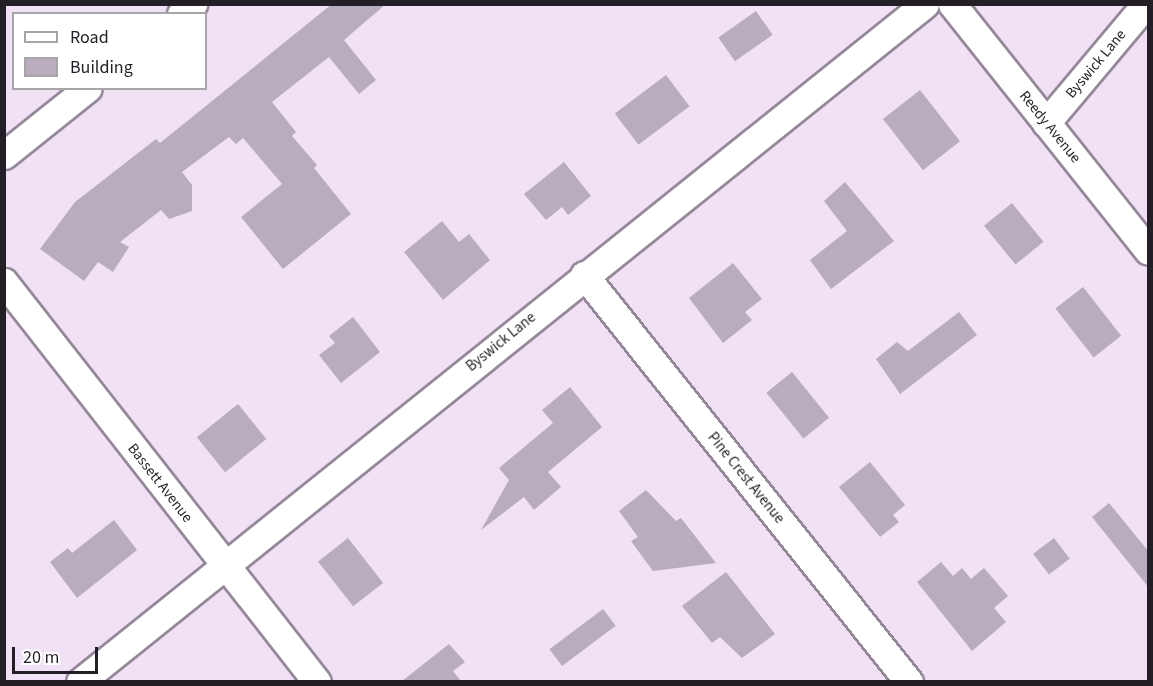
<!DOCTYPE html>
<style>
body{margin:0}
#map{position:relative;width:1153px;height:686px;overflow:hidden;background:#f0e1f4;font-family:"Source Sans 3",sans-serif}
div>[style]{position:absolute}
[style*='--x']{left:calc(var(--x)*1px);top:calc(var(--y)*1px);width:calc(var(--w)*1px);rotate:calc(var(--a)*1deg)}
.building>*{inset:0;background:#b9acbe;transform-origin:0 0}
.roads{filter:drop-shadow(2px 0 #958899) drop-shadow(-2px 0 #958899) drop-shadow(0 2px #958899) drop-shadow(0 -2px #958899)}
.minor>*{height:27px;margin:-13.5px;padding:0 13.5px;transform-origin:13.5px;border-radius:13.5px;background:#fff}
span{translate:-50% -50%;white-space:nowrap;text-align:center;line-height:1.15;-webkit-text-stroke:5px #fff;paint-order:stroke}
.street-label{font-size:15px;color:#241f26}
.frame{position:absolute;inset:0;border:6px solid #241f26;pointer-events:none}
.legend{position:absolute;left:12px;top:12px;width:195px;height:78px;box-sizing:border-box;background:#fff;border:2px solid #a7a5a8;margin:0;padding:8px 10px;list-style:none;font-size:18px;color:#241f26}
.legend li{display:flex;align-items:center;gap:12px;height:30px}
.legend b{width:30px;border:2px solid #a7a5a8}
.scale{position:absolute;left:12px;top:647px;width:86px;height:27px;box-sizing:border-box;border:3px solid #241f26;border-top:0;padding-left:8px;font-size:18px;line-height:21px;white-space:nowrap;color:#241f26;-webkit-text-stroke:4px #fff;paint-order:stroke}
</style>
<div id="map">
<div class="building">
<i style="clip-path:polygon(332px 4px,386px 4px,344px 40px,376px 80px,359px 94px,329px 57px,272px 102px,296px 132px,292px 136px,317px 165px,314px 168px,351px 214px,283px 269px,241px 217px,282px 184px,243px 138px,236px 144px,229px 137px,182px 172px,192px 185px,192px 211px,169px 219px,161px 210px,120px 242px,129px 247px,113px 272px,98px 262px,84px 281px,40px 249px,75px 202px,156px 139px,160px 143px)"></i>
<i style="left:756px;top:11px;width:29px;height:46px;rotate:55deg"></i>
<i style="left:666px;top:75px;width:39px;height:64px;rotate:53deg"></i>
<i style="left:920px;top:90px;width:65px;height:47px;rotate:52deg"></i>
<i style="clip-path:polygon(564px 162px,591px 196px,568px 215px,562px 207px,546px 220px,524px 194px)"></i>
<i style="clip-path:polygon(845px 182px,894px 241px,831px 289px,810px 260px,847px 231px,824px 201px)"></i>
<i style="left:1012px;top:203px;width:50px;height:36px;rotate:51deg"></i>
<i style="clip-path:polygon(442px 221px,459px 242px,469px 234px,490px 260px,443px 300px,404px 252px)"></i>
<i style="clip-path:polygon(733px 263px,762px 299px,745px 312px,752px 320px,723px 343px,689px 298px)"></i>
<i style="left:1083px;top:287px;width:62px;height:35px;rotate:52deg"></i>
<i style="clip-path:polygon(959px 312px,977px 335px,900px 394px,876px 359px,897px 342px,908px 351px)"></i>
<i style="clip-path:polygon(353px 317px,380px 352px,341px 383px,319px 355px,335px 343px,329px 336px)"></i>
<i style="left:792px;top:372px;width:59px;height:33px;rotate:51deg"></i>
<i style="clip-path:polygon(570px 387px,602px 427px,548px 472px,561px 487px,534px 510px,524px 497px,481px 530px,509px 480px,499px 468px,553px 423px,542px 410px)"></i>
<i style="left:238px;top:404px;width:45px;height:53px;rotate:51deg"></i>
<i style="clip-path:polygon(870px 462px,905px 505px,893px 515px,899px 522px,880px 537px,839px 487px)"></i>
<i style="clip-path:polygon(646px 490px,676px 521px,681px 518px,716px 563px,653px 571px,631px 541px,638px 537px,619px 511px)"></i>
<i style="clip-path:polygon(1109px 503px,1149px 552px,1149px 588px,1092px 517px)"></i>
<i style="clip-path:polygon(114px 520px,137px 550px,77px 598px,50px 562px,68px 548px,72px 553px)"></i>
<i style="left:348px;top:538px;width:57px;height:38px;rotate:52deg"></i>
<i style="left:1054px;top:538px;width:26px;height:26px;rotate:53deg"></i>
<i style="clip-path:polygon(941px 562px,953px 576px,962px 568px,971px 579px,984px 568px,1008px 596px,994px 608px,1006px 622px,972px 651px,917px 582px)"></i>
<i style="clip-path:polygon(726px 572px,775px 634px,742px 658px,720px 637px,712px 643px,682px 606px)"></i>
<i style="left:603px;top:609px;width:21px;height:67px;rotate:53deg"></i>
<i style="clip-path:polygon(449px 644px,465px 662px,453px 671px,461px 681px,402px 681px)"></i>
</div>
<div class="roads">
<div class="minor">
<i style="--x:952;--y:4;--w:315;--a:51.5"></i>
<i style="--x:181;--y:14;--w:16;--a:-40"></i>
<i style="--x:1046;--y:123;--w:155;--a:-50"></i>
<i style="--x:4;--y:155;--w:107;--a:-38.6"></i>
<i style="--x:584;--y:275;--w:521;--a:51.39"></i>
<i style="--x:4;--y:282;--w:508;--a:51.96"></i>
<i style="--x:80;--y:682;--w:1083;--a:-38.74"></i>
</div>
</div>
<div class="street-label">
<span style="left:1096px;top:64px;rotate:-50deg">Byswick Lane</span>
<span style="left:1050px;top:127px;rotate:51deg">Reedy Avenue</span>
<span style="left:501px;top:342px;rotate:-39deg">Byswick Lane</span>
<span style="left:746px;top:478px;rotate:51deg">Pine Crest Avenue</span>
<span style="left:160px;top:483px;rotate:52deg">Bassett Avenue</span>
</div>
<div class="frame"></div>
<ul class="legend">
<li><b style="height:8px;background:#fff"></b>Road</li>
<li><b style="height:16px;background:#b9acbe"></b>Building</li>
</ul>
<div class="scale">20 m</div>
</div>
